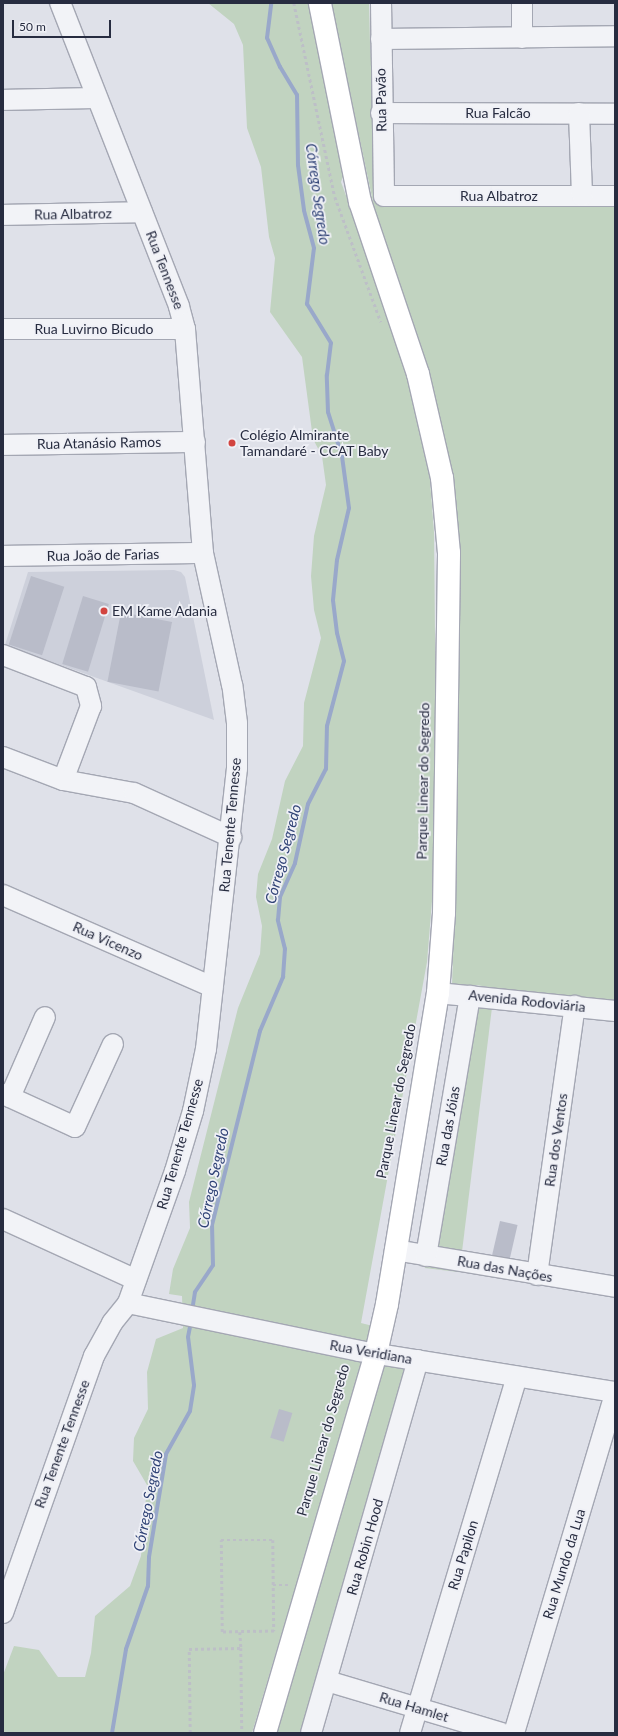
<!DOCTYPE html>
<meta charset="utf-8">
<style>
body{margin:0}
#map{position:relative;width:618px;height:1736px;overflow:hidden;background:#dfe1e9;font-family:Lato,sans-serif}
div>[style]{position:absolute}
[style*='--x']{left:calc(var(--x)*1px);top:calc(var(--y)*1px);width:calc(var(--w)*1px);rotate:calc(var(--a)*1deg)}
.built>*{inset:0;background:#cdd0db}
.green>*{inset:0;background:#c1d3c0;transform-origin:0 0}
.stream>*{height:4px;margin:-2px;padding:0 2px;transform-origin:2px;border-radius:2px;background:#99a8ca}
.building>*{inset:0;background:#b9bcc9;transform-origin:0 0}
.path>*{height:2.5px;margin-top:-1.25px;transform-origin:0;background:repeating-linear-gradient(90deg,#bdbfc7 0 3px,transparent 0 6px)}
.roads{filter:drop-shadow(1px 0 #a4a7b3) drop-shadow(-1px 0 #a4a7b3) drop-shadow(0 1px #a4a7b3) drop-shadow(0 -1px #a4a7b3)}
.minor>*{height:20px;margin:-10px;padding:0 10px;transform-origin:10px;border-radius:10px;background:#f2f3f7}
.major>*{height:22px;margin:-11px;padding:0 11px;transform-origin:11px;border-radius:11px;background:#fff}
.dots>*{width:11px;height:11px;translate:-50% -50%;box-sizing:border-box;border:2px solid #eff0f6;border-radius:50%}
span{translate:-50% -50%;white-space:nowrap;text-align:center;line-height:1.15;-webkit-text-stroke:3.5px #eff0f6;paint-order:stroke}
.street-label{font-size:14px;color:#272c40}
.poi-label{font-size:14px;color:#272c40}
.left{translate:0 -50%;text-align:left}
.water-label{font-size:15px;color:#304376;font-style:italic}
.frame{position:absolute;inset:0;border:4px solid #272c40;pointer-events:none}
.scale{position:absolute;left:12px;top:20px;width:99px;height:18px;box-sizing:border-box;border:2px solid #272c40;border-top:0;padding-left:5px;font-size:12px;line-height:14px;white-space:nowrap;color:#272c40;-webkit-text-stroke:3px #eff0f6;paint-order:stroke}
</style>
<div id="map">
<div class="built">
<i style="clip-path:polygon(174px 570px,181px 572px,185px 577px,214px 720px,5px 645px,28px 572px)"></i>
</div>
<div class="green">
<i style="clip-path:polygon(208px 3px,320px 3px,350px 157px,341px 182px,402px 348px,428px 455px,434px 532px,437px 840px,427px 962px,361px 1323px,373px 1326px,252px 1733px,3px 1733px,3px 1675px,14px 1646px,39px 1650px,58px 1677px,85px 1677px,91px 1653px,95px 1616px,130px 1586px,141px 1556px,147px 1485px,133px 1461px,134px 1438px,148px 1409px,147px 1372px,156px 1339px,183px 1328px,182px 1296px,169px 1294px,173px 1269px,190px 1228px,189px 1202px,238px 1008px,260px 954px,262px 926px,256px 897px,258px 874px,272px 839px,285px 781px,303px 746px,304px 703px,321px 638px,314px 610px,311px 576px,314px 536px,326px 485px,322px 456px,313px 439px,302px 357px,270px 312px,275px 258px,269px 237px,261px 167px,247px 128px,243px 45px,234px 24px)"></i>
<i style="clip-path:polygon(331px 3px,369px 3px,370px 43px,381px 201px,615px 204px,615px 1004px,586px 1003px,476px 985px,452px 985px,457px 850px,457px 555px,366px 203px,373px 202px)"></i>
<i style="left:458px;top:997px;width:35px;height:273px;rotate:7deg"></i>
<i style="clip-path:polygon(383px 1363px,408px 1368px,306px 1733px,269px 1733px)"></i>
</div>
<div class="stream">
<i style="--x:192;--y:1311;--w:19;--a:-81"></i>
<i style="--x:195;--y:1292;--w:32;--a:-56"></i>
<i style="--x:213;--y:1265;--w:40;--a:-91.4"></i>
<i style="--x:212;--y:1225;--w:200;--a:-76.1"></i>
<i style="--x:260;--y:1031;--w:59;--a:-66.9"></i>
<i style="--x:283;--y:977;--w:28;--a:-86"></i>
<i style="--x:285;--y:949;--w:30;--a:-104"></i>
<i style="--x:278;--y:920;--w:23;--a:-85"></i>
<i style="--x:280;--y:897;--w:37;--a:-66"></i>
<i style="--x:295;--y:863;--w:60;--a:-77.6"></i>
<i style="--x:308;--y:804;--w:39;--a:-63"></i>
<i style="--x:326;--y:769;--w:43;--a:-88.7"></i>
<i style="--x:327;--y:726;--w:67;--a:-75.3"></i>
<i style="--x:344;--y:661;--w:29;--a:-104"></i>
<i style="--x:337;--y:633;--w:33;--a:-97"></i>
<i style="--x:333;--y:600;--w:40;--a:-84.3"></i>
<i style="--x:337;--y:560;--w:53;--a:-77"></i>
<i style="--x:349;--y:508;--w:52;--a:-97.7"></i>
<i style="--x:342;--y:456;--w:46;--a:-107.7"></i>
<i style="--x:328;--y:412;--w:37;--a:-92"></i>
<i style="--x:327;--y:375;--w:32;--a:-83"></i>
<i style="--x:331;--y:343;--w:46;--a:-121.6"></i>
<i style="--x:307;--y:304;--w:56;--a:-82.9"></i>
<i style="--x:314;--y:248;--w:39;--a:-105"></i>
<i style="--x:304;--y:210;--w:45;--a:-97.6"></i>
<i style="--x:298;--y:165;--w:70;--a:-90.8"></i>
<i style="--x:297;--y:95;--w:33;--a:-121"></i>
<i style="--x:280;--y:67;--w:32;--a:-114"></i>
<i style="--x:267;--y:38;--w:35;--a:-83"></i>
<i style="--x:112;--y:1733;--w:85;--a:-80.5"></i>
<i style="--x:126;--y:1649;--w:67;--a:-70.8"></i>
<i style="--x:148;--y:1586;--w:29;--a:-88"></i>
<i style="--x:149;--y:1557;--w:104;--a:-80.6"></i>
<i style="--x:166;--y:1454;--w:49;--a:-60.8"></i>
<i style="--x:190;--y:1411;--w:26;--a:-81"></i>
<i style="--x:194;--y:1385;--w:48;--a:-97.1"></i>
<i style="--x:188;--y:1337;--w:15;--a:-79"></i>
</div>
<div class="building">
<i style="left:31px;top:576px;width:35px;height:72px;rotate:18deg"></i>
<i style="left:83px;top:596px;width:27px;height:71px;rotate:17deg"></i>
<i style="left:121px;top:612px;width:52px;height:71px;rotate:11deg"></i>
<i style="left:500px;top:1221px;width:18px;height:35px;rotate:13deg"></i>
<i style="left:279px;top:1409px;width:14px;height:30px;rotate:17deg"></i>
</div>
<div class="path">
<i style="--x:294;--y:3;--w:198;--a:78.1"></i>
<i style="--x:335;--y:197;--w:133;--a:69.8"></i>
<i style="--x:221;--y:1540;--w:52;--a:0"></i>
<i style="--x:273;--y:1540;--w:91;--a:89.4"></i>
<i style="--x:274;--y:1631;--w:52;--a:178.9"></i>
<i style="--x:222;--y:1632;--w:92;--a:-90.6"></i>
<i style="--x:273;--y:1585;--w:18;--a:0"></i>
<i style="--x:240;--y:1632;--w:16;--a:86"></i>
<i style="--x:190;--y:1733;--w:84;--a:-90.7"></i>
<i style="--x:189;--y:1649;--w:52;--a:-1.1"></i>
<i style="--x:241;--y:1648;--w:85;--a:89.3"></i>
</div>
<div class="roads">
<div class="minor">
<i style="--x:381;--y:3;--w:193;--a:89.1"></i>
<i style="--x:384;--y:196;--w:231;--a:0"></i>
<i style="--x:522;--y:3;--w:35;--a:90"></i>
<i style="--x:381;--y:39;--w:234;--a:-0.7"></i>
<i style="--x:3;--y:100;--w:94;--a:-1.2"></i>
<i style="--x:381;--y:113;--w:234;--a:0.2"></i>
<i style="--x:579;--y:113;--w:83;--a:87.9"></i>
<i style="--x:3;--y:215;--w:139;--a:-1.2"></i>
<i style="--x:3;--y:329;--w:182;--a:0"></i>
<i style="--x:3;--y:445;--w:192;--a:-0.9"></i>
<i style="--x:3;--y:556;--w:200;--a:-0.9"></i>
<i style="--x:3;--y:655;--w:89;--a:21.1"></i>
<i style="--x:86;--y:687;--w:20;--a:75"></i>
<i style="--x:91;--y:706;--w:79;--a:110.7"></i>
<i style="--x:3;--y:757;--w:64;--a:21"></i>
<i style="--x:63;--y:780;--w:72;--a:10.4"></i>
<i style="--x:134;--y:793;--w:107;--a:24.4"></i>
<i style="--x:3;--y:895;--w:229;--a:23.7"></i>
<i style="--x:438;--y:993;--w:178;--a:5.8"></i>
<i style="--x:3;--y:1094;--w:79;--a:24.6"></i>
<i style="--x:75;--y:1127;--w:91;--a:-65.4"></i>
<i style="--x:10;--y:1097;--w:87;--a:-66.4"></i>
<i style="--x:3;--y:1219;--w:146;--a:24.6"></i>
<i style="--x:395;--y:1250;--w:223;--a:9.5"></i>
<i style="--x:426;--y:1256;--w:264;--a:-80.4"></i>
<i style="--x:537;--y:1275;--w:272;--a:-82"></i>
<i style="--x:128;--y:1303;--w:236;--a:11.7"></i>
<i style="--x:359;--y:1351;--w:259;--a:9.1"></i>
<i style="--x:3;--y:1613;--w:273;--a:-70.5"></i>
<i style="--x:94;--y:1356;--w:38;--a:-61"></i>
<i style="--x:112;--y:1323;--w:26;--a:-51"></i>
<i style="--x:128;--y:1303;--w:140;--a:-70.4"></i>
<i style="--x:175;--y:1171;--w:63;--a:-73.3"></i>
<i style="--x:193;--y:1111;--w:63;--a:-78.2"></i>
<i style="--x:206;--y:1049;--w:283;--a:-83.7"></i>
<i style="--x:237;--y:768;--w:45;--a:-90"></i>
<i style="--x:237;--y:723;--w:38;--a:-97"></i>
<i style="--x:232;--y:685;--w:135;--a:-102.4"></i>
<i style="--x:203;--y:553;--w:225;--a:-94.6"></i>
<i style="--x:185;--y:329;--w:24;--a:-105"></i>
<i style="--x:179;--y:306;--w:326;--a:-111.4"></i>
<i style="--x:327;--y:1681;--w:182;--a:16.6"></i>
<i style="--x:311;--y:1733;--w:388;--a:-74"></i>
<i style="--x:410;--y:1733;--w:372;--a:-73.3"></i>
<i style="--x:514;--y:1733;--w:353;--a:-73.4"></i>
</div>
<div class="major">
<i style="--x:265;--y:1733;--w:396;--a:-73.7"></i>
<i style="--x:376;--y:1353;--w:50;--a:-77.3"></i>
<i style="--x:387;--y:1304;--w:315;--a:-80.7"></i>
<i style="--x:438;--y:993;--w:80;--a:-85.7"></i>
<i style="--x:444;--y:913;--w:360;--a:-89.2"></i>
<i style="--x:449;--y:553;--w:75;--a:-95.3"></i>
<i style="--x:442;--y:478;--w:107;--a:-103"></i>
<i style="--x:418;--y:374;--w:182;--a:-108.6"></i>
<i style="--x:360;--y:202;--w:203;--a:-101.4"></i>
</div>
</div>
<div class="dots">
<i style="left:232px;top:443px;background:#d24440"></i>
<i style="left:104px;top:611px;background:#d24440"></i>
</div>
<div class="street-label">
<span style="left:381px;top:100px;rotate:-91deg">Rua Pavão</span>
<span style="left:498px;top:113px">Rua Falcão</span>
<span style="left:499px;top:196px">Rua Albatroz</span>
<span style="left:73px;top:214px;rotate:-1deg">Rua Albatroz</span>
<span style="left:165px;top:270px;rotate:69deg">Rua Tennesse</span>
<span style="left:94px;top:329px">Rua Luvirno Bicudo</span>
<span style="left:99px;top:443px;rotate:-1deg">Rua Atanásio Ramos</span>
<span style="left:103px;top:555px;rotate:-1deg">Rua João de Farias</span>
<span style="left:423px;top:781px;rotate:-89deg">Parque Linear do Segredo</span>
<span style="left:230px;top:825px;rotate:-85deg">Rua Tenente Tennesse</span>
<span style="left:108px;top:941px;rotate:24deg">Rua Vicenzo</span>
<span style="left:527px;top:1001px;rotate:6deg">Avenida Rodoviária</span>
<span style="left:396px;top:1101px;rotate:-79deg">Parque Linear do Segredo</span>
<span style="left:448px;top:1126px;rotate:-80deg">Rua das Jóias</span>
<span style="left:556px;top:1140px;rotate:-82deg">Rua dos Ventos</span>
<span style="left:180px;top:1144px;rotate:-74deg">Rua Tenente Tennesse</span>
<span style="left:505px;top:1269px;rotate:10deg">Rua das Nações</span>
<span style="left:371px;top:1352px;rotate:10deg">Rua Veridiana</span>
<span style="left:323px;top:1440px;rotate:-74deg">Parque Linear do Segredo</span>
<span style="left:62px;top:1444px;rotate:-70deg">Rua Tenente Tennesse</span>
<span style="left:365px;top:1547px;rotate:-74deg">Rua Robin Hood</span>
<span style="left:463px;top:1555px;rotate:-73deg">Rua Papilon</span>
<span style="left:564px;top:1564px;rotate:-73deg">Rua Mundo da Lua</span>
<span style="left:414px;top:1707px;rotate:17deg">Rua Hamlet</span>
</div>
<div class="poi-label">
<span class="left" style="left:240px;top:443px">Colégio Almirante<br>Tamandaré - CCAT Baby</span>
<span class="left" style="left:112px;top:611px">EM Kame Adania</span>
</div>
<div class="water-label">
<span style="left:318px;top:194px;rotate:82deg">Córrego Segredo</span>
<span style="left:283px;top:854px;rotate:-75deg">Córrego Segredo</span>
<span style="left:213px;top:1178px;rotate:-78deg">Córrego Segredo</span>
<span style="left:148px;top:1501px;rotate:-79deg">Córrego Segredo</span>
</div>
<div class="frame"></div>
<div class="scale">50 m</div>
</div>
